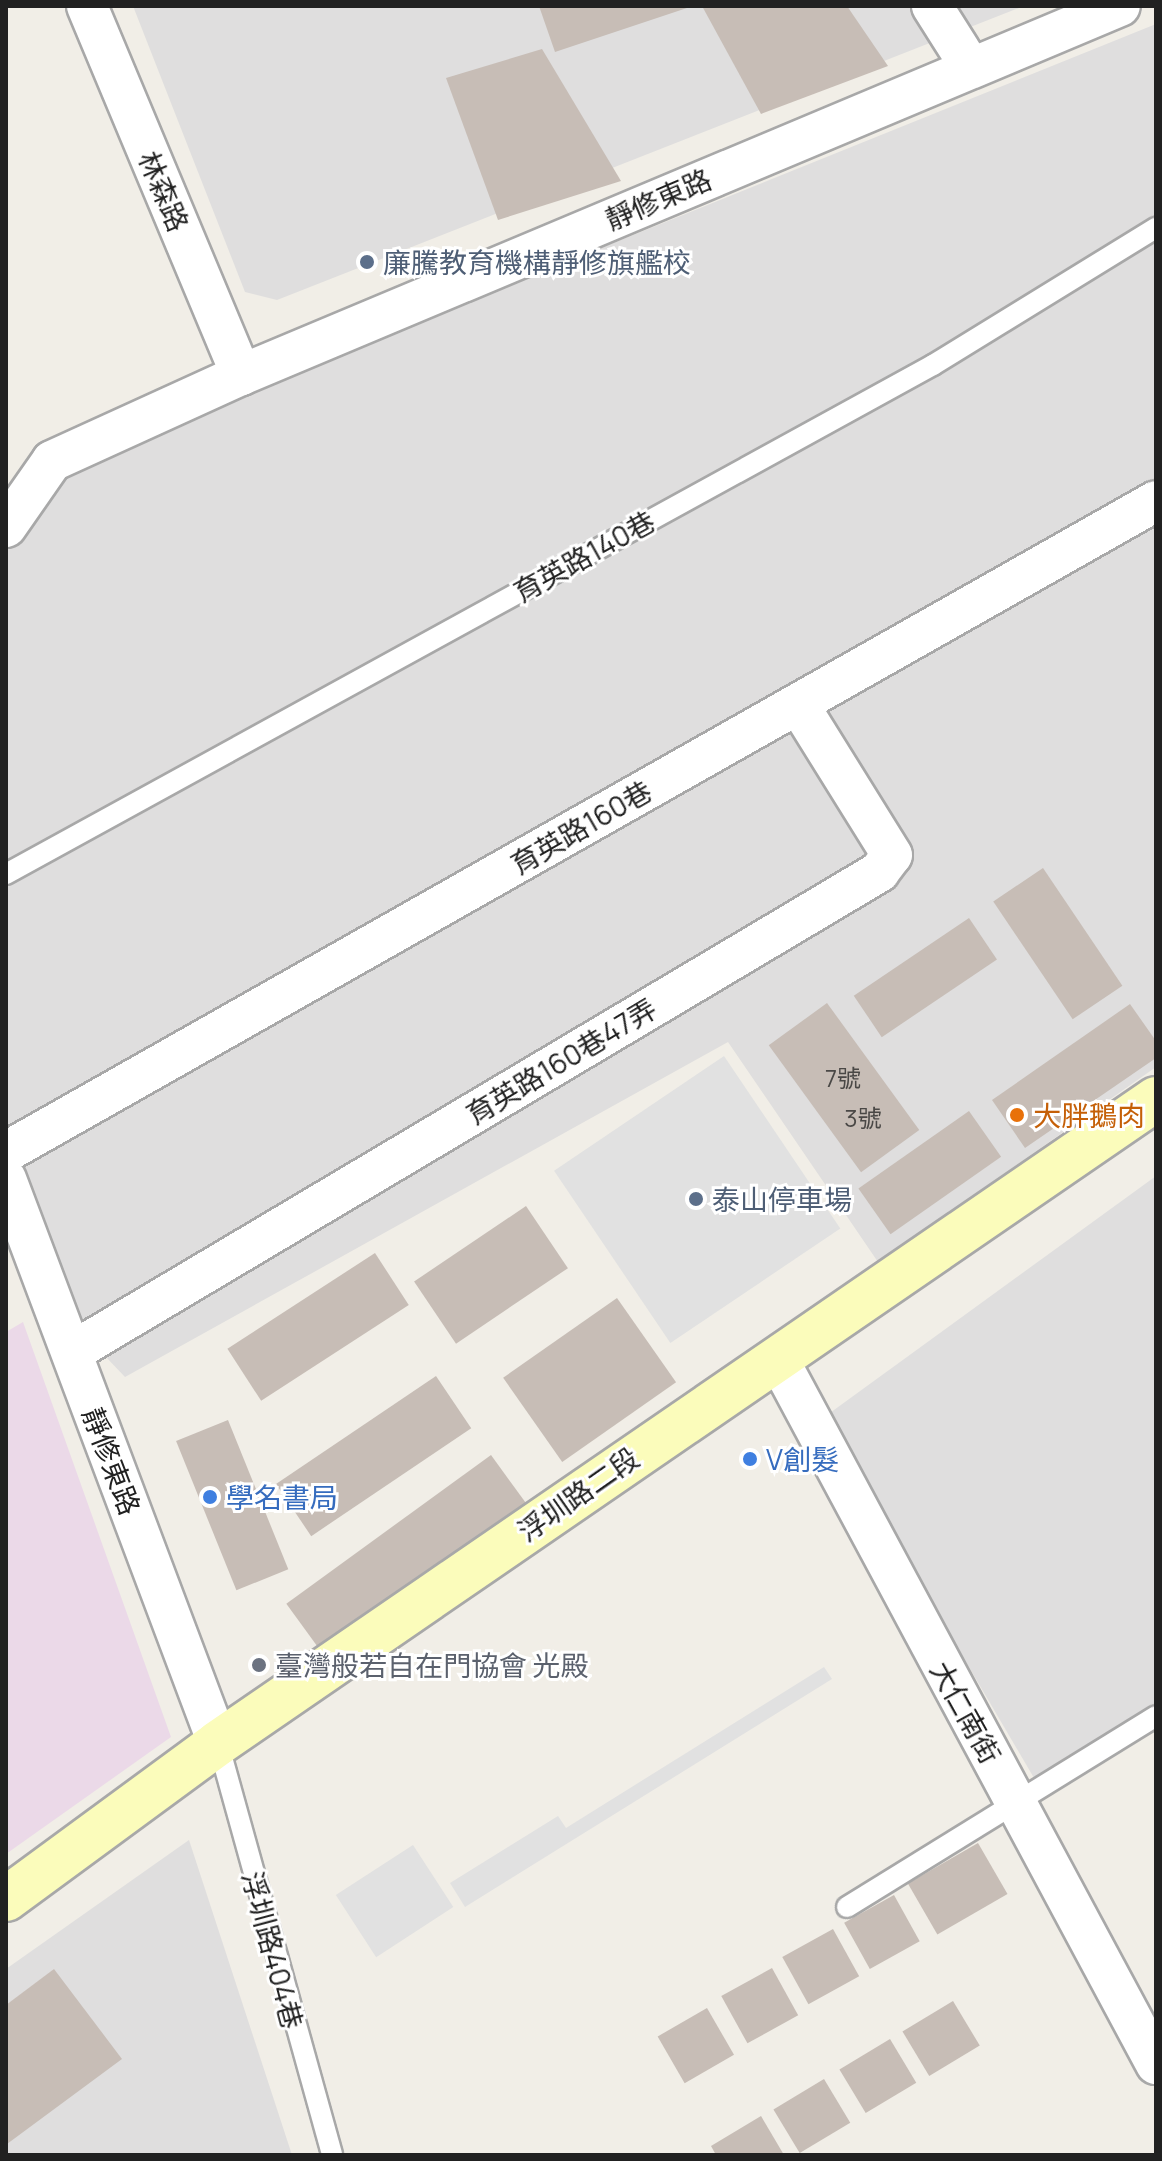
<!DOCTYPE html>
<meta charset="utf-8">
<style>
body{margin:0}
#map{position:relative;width:1162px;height:2161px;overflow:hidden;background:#f1eee7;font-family:Manrope,"Noto Sans TC",sans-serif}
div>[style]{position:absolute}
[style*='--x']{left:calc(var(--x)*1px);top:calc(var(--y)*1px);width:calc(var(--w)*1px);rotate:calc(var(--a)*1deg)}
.residential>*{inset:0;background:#dfdede}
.industrial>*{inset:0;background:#ebd9e8}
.parking>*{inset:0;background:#e1e1e1;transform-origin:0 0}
.building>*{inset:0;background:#c7bdb6;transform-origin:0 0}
.roads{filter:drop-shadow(2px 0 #a8a8a8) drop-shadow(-2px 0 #a8a8a8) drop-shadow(0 2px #a8a8a8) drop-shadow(0 -2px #a8a8a8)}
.lane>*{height:20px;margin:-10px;padding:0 10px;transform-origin:10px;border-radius:10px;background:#fff}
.street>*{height:40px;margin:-20px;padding:0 20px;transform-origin:20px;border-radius:20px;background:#fff}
.secondary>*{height:44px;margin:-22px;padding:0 22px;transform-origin:22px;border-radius:22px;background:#fbfcbb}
.dots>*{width:22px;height:22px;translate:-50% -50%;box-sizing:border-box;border:4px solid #fff;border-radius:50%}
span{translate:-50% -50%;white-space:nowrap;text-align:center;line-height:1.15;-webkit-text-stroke:6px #fff;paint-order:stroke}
.number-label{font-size:24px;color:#4a4846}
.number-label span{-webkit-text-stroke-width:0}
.street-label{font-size:28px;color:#212121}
.service-label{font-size:28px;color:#4e5e75}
.left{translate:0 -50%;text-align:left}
.food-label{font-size:28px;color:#c56008}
.shop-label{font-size:28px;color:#366cbe}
.worship-label{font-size:28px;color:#5b616d}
.frame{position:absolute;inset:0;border:8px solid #212121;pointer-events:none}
</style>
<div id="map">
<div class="residential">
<i style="clip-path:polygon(133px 6px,1024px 6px,277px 300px,245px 292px)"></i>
<i style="clip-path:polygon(1156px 24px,1156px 1067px,878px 1262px,728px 1042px,125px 1377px,84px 1334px,6px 1152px,6px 530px,93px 453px)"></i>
<i style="clip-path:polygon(1156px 1176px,1156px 1725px,1044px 1795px,823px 1418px)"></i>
<i style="clip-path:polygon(189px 1840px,292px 2155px,6px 2155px,6px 1969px)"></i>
</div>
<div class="industrial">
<i style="clip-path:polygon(23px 1322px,171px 1737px,6px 1854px,6px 1332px)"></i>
</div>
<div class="parking">
<i style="left:724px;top:1056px;width:208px;height:205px;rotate:56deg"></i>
<i style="clip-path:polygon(824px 1667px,832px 1679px,465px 1907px,450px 1883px,558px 1816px,566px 1828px)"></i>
<i style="left:413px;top:1845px;width:74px;height:92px;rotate:57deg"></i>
</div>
<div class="building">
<i style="clip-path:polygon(539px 6px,690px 6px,690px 7px,555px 52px)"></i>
<i style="clip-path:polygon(702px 6px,847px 6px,888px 66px,761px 114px)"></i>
<i style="clip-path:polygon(542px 49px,621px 181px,498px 220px,446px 78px)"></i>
<i style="left:1043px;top:868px;width:142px;height:60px;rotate:56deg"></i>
<i style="left:969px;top:918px;width:50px;height:139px;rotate:56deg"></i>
<i style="left:827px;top:1003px;width:157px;height:72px;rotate:54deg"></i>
<i style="clip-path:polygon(1130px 1004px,1156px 1041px,1156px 1058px,1025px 1148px,992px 1100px)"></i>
<i style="left:969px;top:1111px;width:56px;height:135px;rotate:55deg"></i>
<i style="left:526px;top:1206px;width:75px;height:135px;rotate:56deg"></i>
<i style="left:375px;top:1253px;width:62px;height:176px;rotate:57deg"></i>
<i style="left:617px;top:1298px;width:103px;height:139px;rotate:55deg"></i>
<i style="left:436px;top:1376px;width:63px;height:193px;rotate:56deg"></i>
<i style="left:228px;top:1420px;width:161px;height:56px;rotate:68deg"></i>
<i style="left:491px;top:1455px;width:61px;height:253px;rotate:54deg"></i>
<i style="left:978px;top:1843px;width:59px;height:81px;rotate:60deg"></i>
<i style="left:894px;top:1895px;width:53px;height:57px;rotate:61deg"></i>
<i style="left:833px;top:1929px;width:54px;height:58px;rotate:61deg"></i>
<i style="left:772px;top:1968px;width:54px;height:58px;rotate:61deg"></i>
<i style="clip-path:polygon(54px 1969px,122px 2059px,7px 2144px,6px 2005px)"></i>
<i style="left:953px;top:2001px;width:52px;height:59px;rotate:59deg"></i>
<i style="left:707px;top:2008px;width:54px;height:57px;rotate:60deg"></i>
<i style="left:890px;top:2039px;width:51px;height:59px;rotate:59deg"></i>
<i style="left:824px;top:2079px;width:51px;height:59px;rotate:59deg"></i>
<i style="clip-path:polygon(761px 2116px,784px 2155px,716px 2155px,711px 2146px)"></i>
</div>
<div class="roads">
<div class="lane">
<i style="--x:6;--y:874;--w:1058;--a:-28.77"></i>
<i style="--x:933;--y:365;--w:262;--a:-31.6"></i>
<i style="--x:218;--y:1743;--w:427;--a:74.5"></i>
<i style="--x:847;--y:1907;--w:363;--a:-31.7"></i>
</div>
<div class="street">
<i style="--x:87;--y:6;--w:400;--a:67.3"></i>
<i style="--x:932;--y:6;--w:71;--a:57.7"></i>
<i style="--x:6;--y:527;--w:80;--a:-55.1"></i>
<i style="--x:52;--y:461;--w:208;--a:-24.5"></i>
<i style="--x:241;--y:375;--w:953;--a:-22.77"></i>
<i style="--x:6;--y:1152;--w:1321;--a:-29.51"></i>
<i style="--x:6;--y:1179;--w:603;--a:69.4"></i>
<i style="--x:72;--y:1352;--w:939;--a:-30.74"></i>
<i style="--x:879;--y:872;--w:21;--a:-53"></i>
<i style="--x:892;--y:855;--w:178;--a:-121.9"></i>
<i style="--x:778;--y:1359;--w:800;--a:61.8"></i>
</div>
<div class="secondary">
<i style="--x:6;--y:1899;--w:263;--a:-36.3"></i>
<i style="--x:218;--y:1743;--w:1138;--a:-34.47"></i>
</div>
</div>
<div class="dots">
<i style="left:367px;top:262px;background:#5c6f8a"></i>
<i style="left:1017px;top:1115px;background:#e8710a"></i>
<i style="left:696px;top:1199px;background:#5c6f8a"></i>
<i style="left:750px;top:1459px;background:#3f7fe0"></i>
<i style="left:210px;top:1497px;background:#3f7fe0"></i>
<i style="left:259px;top:1665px;background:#6b7280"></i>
</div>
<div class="number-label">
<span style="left:843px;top:1078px">7號</span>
<span style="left:863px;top:1118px">3號</span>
</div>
<div class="street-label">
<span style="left:164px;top:191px;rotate:67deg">林森路</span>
<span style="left:658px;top:199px;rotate:-23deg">靜修東路</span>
<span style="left:584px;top:556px;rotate:-29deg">育英路140巷</span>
<span style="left:581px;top:827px;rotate:-30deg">育英路160巷</span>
<span style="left:561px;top:1061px;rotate:-31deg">育英路160巷47弄</span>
<span style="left:112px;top:1461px;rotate:69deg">靜修東路</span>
<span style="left:578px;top:1494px;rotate:-35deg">浮圳路二段</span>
<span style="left:966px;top:1712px;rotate:61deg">大仁南街</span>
<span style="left:273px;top:1950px;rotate:75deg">浮圳路404巷</span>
</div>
<div class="service-label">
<span class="left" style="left:383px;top:262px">廉騰教育機構靜修旗艦校</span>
<span class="left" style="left:712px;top:1199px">泰山停車場</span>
</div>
<div class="food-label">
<span class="left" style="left:1033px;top:1115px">大胖鵝肉</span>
</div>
<div class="shop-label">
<span class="left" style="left:766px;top:1459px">V創髮</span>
<span class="left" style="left:226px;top:1497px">學名書局</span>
</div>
<div class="worship-label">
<span class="left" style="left:275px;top:1665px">臺灣般若自在門協會 光殿</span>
</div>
<div class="frame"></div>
</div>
